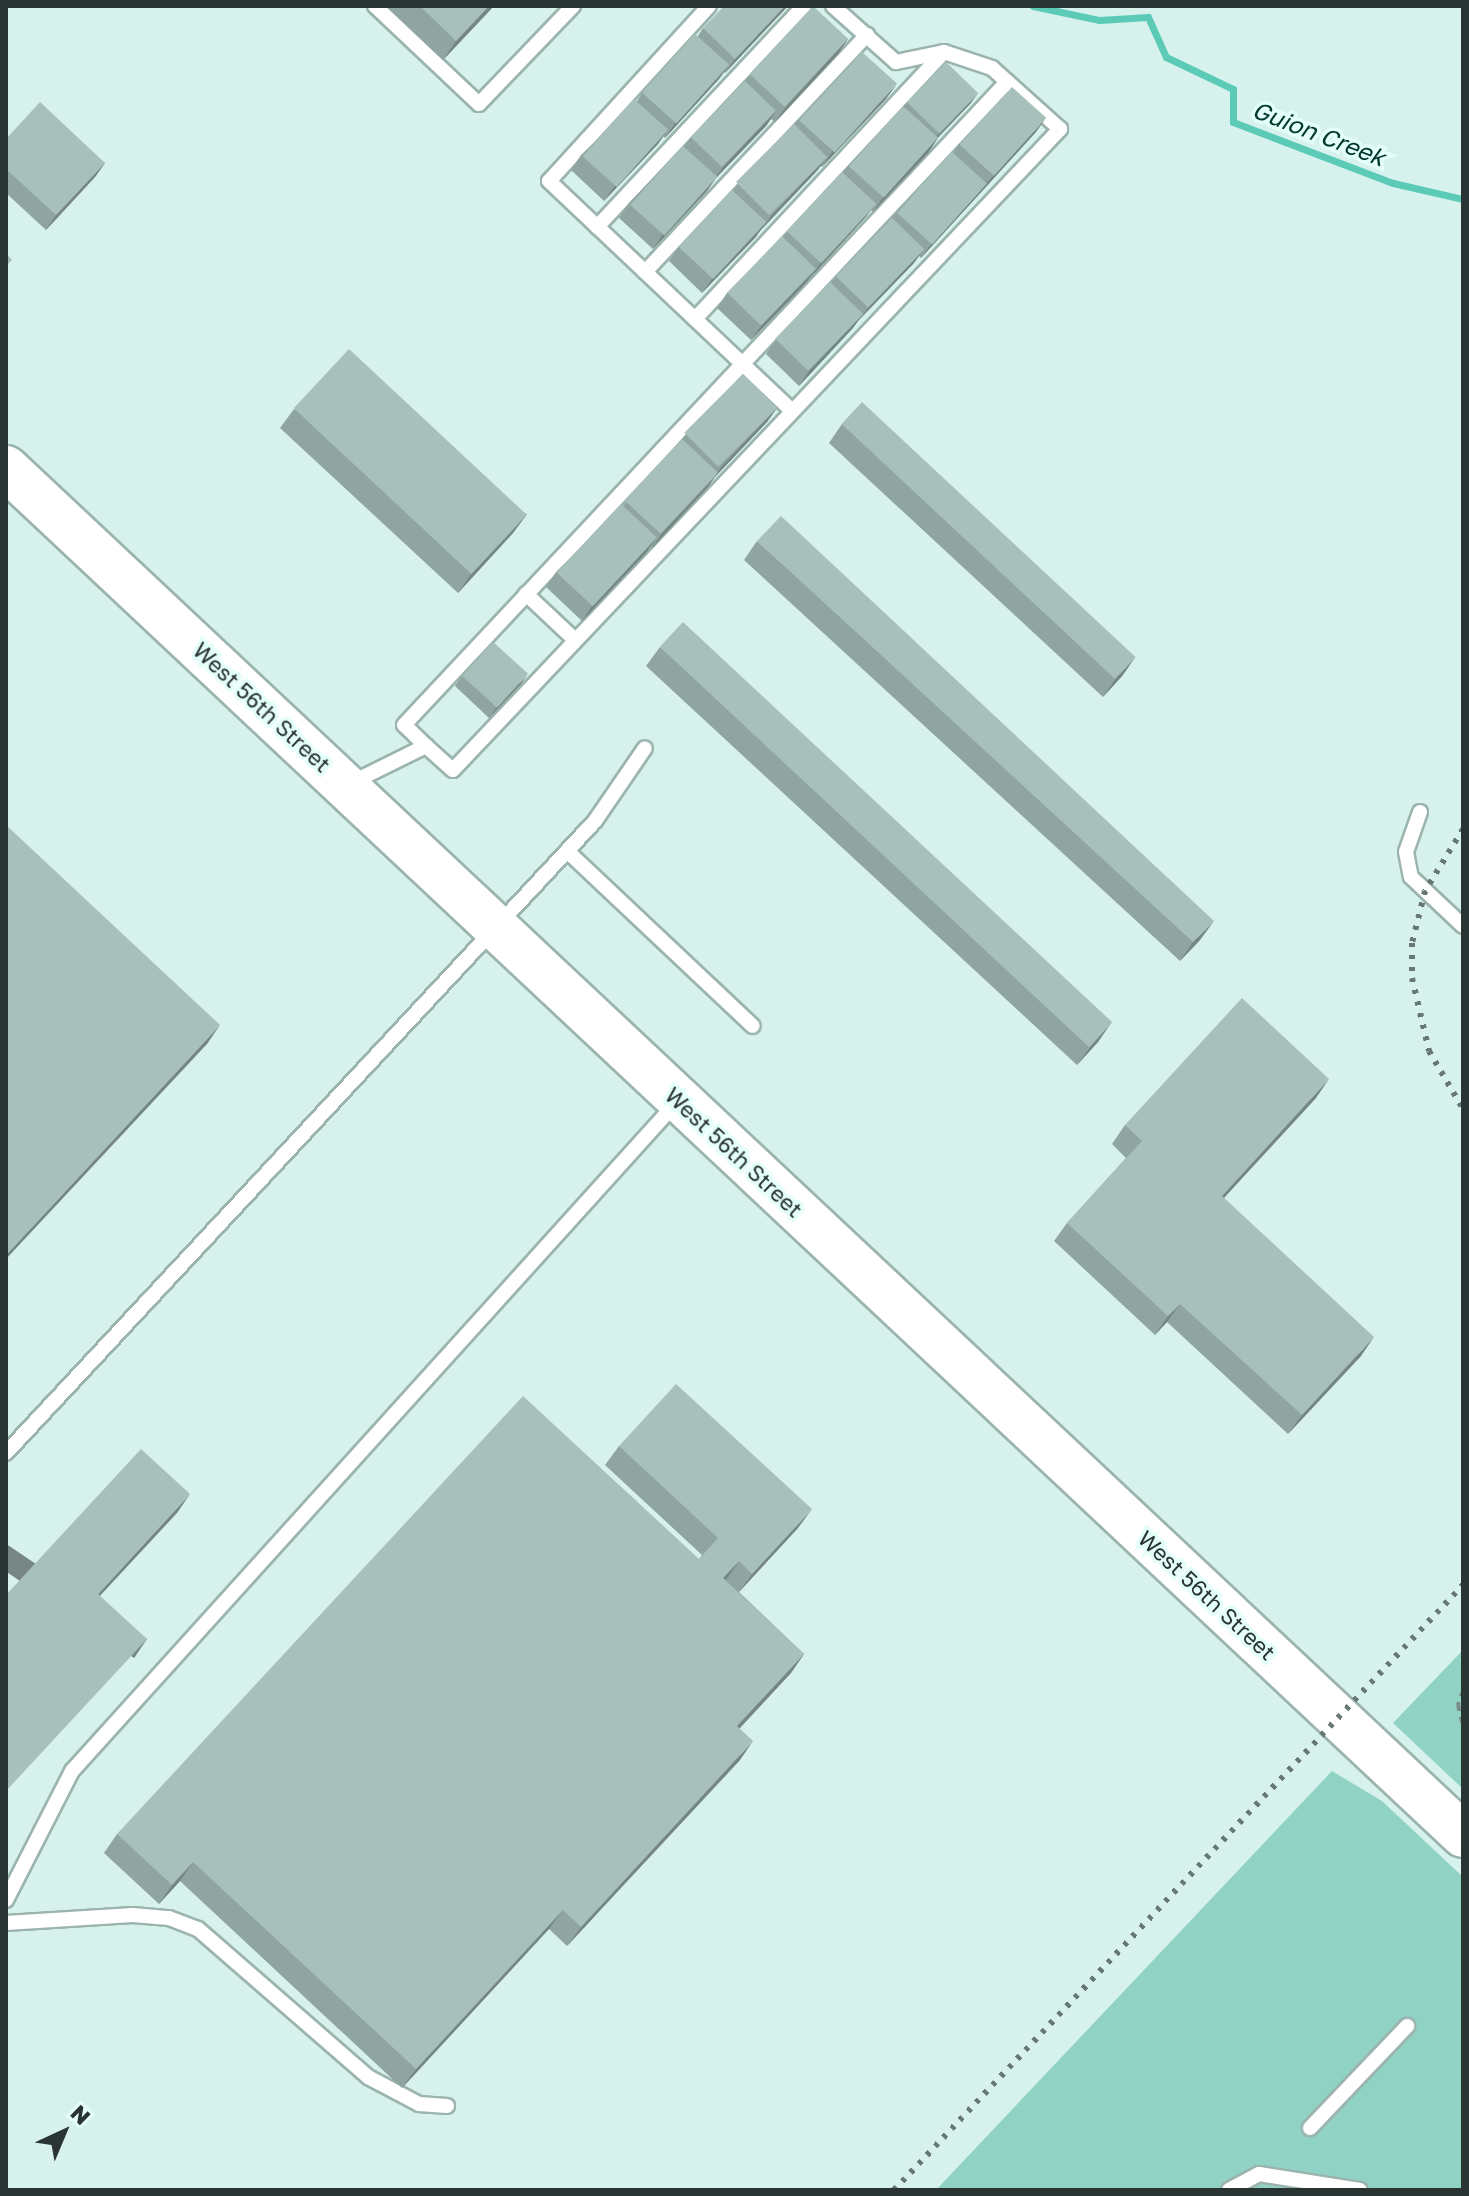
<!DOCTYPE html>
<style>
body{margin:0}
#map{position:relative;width:1469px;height:2196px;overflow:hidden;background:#d7f2ec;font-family:"Golos Text",sans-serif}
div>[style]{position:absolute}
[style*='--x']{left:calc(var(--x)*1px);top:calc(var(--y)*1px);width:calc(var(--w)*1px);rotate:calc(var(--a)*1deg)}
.green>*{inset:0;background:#90d3c5}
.stream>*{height:7px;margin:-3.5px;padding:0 3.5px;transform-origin:3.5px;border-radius:3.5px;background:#5bcbb8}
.path>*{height:4px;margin-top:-2px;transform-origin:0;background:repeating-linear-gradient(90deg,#798a87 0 6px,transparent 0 12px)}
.roads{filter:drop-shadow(2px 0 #9bb4ae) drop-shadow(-2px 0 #9bb4ae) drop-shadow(0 2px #9bb4ae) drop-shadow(0 -2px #9bb4ae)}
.service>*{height:14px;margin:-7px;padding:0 7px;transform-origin:7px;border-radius:7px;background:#fff}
.primary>*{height:44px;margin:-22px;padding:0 22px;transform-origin:22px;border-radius:22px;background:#fff}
.rail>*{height:6px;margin-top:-3px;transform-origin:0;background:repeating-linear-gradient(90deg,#677773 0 4px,transparent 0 12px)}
.wall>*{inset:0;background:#90a5a1}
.shaded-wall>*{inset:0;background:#758683;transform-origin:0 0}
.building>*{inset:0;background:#a7c0bb;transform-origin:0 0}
span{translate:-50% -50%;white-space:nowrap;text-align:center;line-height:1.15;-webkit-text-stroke:7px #e4fff9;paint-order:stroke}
.street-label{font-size:22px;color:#2a3432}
.water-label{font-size:24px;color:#00372f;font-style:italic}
.frame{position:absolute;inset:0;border:8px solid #2a3432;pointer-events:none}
.north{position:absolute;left:24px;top:2092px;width:80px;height:80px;-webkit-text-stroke:6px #e4fff9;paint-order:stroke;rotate:44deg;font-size:22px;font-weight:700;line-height:32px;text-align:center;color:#2a3432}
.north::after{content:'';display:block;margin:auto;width:28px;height:36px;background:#2a3432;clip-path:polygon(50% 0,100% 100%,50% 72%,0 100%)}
</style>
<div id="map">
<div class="green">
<i style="clip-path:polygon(1463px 1650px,1463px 1789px,1393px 1723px)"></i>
<i style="clip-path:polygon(1332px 1771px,1382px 1801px,1463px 1877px,1463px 2190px,936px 2190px)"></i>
</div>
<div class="stream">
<i style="--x:1033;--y:6;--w:67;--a:12"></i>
<i style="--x:1099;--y:20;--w:49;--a:-3.5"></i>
<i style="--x:1148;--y:17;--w:44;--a:65.8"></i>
<i style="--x:1166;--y:57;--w:74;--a:25.5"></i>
<i style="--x:1233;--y:89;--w:33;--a:90"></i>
<i style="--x:1233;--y:122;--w:171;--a:20.9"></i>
<i style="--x:1393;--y:183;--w:72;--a:12.9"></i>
</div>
<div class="path">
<i style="--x:1463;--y:1691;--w:15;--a:110"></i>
<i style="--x:1458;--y:1705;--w:21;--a:76"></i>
</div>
<div class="roads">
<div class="service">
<i style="--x:375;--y:6;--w:143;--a:43.3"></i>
<i style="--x:479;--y:104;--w:136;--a:-46.2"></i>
<i style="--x:709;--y:6;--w:237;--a:132.4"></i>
<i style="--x:549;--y:181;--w:335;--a:43.4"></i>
<i style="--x:597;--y:227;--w:303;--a:-46.9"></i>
<i style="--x:645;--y:272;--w:325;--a:-46.9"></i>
<i style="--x:695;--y:319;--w:365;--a:-47"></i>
<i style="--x:526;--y:594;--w:67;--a:43.2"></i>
<i style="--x:426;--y:746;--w:30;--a:-136"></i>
<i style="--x:404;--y:725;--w:882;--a:-46.84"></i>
<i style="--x:349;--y:784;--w:86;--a:-26.3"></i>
<i style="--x:426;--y:746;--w:36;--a:42"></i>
<i style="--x:453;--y:770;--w:883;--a:-46.56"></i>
<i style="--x:1060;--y:129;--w:91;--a:-138.1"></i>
<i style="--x:992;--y:68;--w:51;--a:-161.6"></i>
<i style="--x:944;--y:52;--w:49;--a:168.2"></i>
<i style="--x:896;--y:62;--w:84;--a:-138.4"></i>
<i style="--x:1420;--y:812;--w:42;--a:109.3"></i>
<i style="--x:1406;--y:852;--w:25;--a:79"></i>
<i style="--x:1411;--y:877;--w:71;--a:43.3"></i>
<i style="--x:567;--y:851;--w:255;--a:43.3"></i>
<i style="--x:6;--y:1453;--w:864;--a:-47.02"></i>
<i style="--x:595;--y:821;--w:88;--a:-55.6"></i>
<i style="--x:6;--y:1900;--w:145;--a:-62.9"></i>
<i style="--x:72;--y:1771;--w:899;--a:-47.88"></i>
<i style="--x:6;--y:1923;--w:127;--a:-3.6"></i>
<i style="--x:133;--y:1915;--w:36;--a:5"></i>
<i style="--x:169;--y:1918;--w:31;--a:21"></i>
<i style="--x:198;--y:1929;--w:225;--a:41"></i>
<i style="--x:368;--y:2077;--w:58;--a:27.9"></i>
<i style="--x:419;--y:2104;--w:28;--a:4"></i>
<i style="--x:1310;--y:2128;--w:141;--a:-46.4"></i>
<i style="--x:1229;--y:2190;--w:34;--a:-28"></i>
<i style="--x:1259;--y:2174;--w:102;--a:9"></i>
</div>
<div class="primary">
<i style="--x:6;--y:468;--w:1998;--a:43.17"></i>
</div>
</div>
<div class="rail">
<i style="--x:1463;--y:829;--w:73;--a:121.5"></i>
<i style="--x:1425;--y:891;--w:54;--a:104"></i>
<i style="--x:1412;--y:943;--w:35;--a:90"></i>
<i style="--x:1412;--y:978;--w:75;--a:76.9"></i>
<i style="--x:1429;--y:1051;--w:67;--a:59.6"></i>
<i style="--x:894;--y:2190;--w:831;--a:-46.76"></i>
</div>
<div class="wall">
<i style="clip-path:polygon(386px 6px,494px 6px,443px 60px)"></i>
<i style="clip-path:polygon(788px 6px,725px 73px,724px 72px,719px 79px,665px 138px,663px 136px,658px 144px,604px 201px,571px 170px,581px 155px,637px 101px,642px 93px,698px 36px,703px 28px)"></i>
<i style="clip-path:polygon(848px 39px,838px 54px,775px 122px,771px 119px,766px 126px,716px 178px,707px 191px,653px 249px,619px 218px,629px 203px,684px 147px,691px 137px,745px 81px,750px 75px)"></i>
<i style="clip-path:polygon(886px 99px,822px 167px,821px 166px,702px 293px,669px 261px,679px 247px,733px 191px,738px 184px,798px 120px)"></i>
<i style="clip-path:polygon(907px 102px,971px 103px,938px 138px,928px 153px,873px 212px,871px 210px,865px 218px,811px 277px,806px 283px,751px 340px,717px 308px,727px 293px,783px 237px)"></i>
<i style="clip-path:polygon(1036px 132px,921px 258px,919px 256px,914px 263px,858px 321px,853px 328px,799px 386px,766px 354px,776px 340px,831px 283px,836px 276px,953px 153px,959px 144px)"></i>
<i style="clip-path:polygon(6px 139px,105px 163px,95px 177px,46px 230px,6px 193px)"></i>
<i style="clip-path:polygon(777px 408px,767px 422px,715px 477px,708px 487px,652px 548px,650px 546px,582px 621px,546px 587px,556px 572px,623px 506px,686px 434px)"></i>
<i style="clip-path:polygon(294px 409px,527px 514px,513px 533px,458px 593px,280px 428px)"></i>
<i style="clip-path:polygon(842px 424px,1123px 675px,1103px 697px,829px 443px)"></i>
<i style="clip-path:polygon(757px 541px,1200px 940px,1180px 961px,744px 560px)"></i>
<i style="clip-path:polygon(660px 647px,1111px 1023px,1098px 1042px,1077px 1065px,646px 666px)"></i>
<i style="clip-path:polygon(462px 676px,521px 684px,489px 718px,455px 686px)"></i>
<i style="clip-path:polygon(1316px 1098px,1224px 1198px,1361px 1356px,1288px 1434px,1167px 1322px,1155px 1335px,1054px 1241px,1067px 1223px,1126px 1158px,1112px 1144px,1125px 1125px)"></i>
<i style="clip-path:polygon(619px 1446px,798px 1528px,739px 1592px,804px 1654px,791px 1673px,739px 1729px,740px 1760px,567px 1946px,549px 1929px,402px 2088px,180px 1881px,159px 1904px,104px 1853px,117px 1834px,699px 1559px,702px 1555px,605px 1465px)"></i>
</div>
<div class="shaded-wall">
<i style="clip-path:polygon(489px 6px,494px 6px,443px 60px,456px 41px)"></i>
<i style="clip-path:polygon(785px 6px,788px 6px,725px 73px,735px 59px)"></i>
<i style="clip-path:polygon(848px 39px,838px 54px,775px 122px,785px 108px)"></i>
<i style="clip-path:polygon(729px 65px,719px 79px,665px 138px,675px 123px)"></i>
<i style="clip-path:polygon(897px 84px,886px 99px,822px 167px,832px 152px)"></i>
<i style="clip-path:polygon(978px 93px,971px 103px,932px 143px,939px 133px)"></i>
<i style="clip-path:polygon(776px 111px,766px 126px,716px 178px,707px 191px,653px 249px,663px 234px,713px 181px,723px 167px)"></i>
<i style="clip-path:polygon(1046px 118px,1036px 132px,921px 258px,931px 244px)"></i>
<i style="clip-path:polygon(668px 130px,658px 144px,604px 201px,614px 187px)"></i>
<i style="clip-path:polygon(938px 138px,928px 153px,873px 212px,883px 197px)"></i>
<i style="clip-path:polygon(827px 157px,817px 171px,761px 230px,771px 216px)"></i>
<i style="clip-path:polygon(105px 163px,95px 177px,46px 230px,56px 215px)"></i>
<i style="clip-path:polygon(876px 204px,865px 218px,811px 277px,821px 262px)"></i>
<i style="clip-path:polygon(766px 222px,756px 237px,702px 293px,712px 279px)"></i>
<i style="clip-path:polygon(924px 249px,914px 263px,858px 321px,869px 307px)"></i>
<i style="clip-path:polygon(816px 269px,806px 283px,751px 340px,761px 326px)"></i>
<i style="clip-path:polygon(863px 314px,853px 328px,799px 386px,809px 371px)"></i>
<i style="clip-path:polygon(777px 408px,767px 422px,715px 477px,708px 487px,652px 548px,662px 533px,714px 478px,721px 467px)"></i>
<i style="clip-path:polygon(527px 514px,513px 533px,458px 593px,471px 574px)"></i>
<i style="clip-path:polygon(657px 537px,647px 552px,582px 621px,592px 606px)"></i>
<i style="clip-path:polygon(1136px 656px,1123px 675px,1103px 697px,1116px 678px)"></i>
<i style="clip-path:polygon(528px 674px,521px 684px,489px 718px,496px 708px)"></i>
<i style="clip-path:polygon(1214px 921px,1200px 940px,1180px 961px,1193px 942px)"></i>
<i style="clip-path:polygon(1111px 1023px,1098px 1042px,1077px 1065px,1091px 1046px)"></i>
<i style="clip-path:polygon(220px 1025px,207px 1044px,6px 1259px,6px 1255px)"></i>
<i style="clip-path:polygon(1329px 1079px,1316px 1098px,1208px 1215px,1222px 1196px)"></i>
<i style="clip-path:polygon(1180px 1304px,1167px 1322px,1155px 1335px,1168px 1316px)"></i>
<i style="clip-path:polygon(1374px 1337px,1361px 1356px,1288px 1434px,1302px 1415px)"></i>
<i style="clip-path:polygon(190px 1494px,177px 1513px,84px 1613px,98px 1594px)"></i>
<i style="clip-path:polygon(812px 1509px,798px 1528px,739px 1592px,752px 1574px)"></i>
<i style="clip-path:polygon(739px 1561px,726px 1580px,723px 1578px)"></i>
<i style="left:147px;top:1639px;width:23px;height:207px;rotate:124deg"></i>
<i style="clip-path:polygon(804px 1654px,791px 1673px,724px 1745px,737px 1726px)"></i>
<i style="clip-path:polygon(753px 1741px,740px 1760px,567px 1946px,581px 1927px)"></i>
<i style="clip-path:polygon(193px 1862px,180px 1881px,159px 1904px,172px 1885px)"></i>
<i style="clip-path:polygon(563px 1910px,549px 1929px,402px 2088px,416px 2069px)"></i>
</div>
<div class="building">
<i style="clip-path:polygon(420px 6px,489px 6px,456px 41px)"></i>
<i style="clip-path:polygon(724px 6px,785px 6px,735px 59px,703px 28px)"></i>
<i style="left:813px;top:6px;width:48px;height:93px;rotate:43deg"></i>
<i style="left:695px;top:34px;width:46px;height:79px;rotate:42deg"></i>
<i style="left:862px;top:52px;width:47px;height:93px;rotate:42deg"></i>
<i style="left:946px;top:62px;width:45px;height:56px;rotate:44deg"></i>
<i style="left:745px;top:81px;width:43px;height:78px;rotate:44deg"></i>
<i style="left:1012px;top:87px;width:46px;height:78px;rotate:42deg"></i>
<i style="left:634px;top:99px;width:46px;height:77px;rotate:42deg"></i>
<i style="clip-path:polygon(40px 102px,105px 163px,56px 215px,6px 169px,6px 139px)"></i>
<i style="left:903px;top:106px;width:47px;height:81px;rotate:42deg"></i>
<i style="left:794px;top:124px;width:47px;height:82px;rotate:45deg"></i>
<i style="left:683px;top:146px;width:46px;height:79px;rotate:42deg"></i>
<i style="left:952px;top:152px;width:47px;height:82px;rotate:42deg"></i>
<i style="left:842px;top:172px;width:47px;height:81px;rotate:43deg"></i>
<i style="left:732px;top:190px;width:47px;height:78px;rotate:43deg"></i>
<i style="left:892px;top:218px;width:45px;height:81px;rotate:44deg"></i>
<i style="left:782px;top:236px;width:47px;height:79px;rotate:44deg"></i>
<i style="clip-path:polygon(6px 253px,12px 260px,6px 266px)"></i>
<i style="left:830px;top:282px;width:46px;height:79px;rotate:44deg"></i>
<i style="left:349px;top:349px;width:243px;height:81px;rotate:43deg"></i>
<i style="left:743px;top:374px;width:48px;height:83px;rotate:45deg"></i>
<i style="left:862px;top:402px;width:374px;height:30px;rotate:43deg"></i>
<i style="left:682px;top:439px;width:49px;height:84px;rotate:43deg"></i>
<i style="left:621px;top:504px;width:49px;height:94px;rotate:43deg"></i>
<i style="clip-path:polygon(781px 516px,1214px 921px,1193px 942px,757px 541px)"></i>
<i style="left:683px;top:622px;width:587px;height:34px;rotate:43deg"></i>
<i style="left:493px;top:642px;width:47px;height:46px;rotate:42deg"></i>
<i style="clip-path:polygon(6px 825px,220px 1025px,6px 1255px)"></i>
<i style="clip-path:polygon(1242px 998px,1329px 1079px,1222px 1196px,1374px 1337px,1302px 1415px,1180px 1304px,1168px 1316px,1067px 1223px,1142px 1141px,1125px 1125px)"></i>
<i style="clip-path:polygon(676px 1384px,812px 1509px,752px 1574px,739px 1561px,723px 1578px,804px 1654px,737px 1726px,753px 1741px,581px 1927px,563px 1910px,416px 2069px,193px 1862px,172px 1885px,117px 1834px,523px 1396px,699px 1559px,718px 1538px,619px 1446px)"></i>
<i style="clip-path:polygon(141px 1449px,190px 1494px,98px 1594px,147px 1639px,6px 1791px,6px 1595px)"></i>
</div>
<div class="street-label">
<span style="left:262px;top:707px;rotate:43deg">West 56th Street</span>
<span style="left:734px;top:1152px;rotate:43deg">West 56th Street</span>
<span style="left:1207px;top:1595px;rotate:43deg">West 56th Street</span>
</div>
<div class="water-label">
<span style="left:1319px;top:133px;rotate:21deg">Guion Creek</span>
</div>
<div class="frame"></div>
<div class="north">N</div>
</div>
